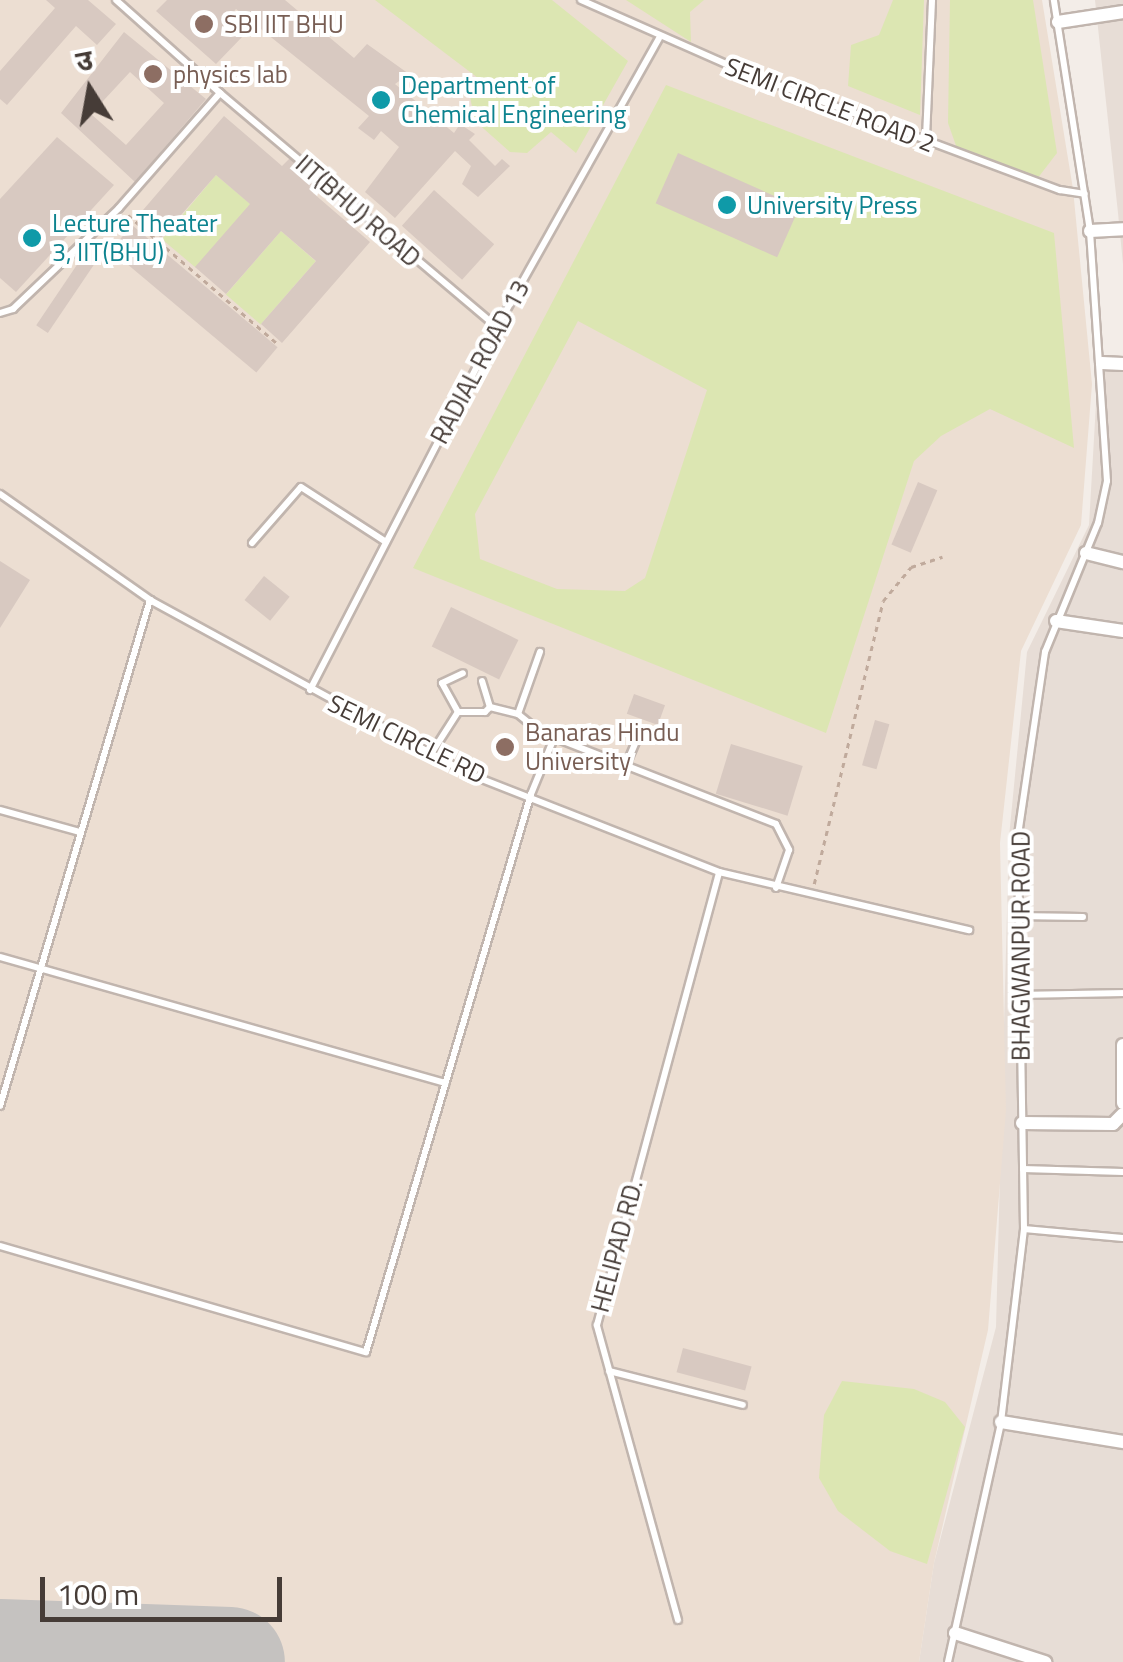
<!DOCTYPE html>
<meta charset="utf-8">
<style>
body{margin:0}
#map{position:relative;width:1123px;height:1662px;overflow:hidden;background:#f3ede8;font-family:"Titillium Web","Noto Sans Devanagari",sans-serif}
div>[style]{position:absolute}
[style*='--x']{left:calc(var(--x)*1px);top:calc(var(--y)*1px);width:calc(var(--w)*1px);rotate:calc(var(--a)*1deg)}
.residential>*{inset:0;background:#e7ddd6}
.education>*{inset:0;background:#ecded2}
.green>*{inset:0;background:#dce6b2;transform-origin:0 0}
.runway>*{height:110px;margin:-55px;padding:0 55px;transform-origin:55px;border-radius:55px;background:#c5c2c0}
.building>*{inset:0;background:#d8c9c1;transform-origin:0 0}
.path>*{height:2.5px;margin-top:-1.25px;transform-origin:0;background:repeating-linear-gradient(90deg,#c0aa9c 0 5px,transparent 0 10px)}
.roads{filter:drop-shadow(2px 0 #c1b5ae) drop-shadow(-2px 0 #c1b5ae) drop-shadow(0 2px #c1b5ae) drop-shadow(0 -2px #c1b5ae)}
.service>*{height:6px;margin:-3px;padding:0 3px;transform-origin:3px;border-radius:3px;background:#fff}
.minor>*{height:12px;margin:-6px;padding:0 6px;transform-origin:6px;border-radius:6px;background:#fff}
.dots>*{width:28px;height:28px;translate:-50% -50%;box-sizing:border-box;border:5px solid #fff;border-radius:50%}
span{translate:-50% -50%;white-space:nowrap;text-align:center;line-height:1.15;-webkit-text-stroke:8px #fff;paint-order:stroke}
.education-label{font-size:25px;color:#785e54}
.left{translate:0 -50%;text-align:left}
.culture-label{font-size:25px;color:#0d838f}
.street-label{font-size:25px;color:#463c37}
.north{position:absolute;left:40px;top:40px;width:100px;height:100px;-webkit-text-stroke:8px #fff;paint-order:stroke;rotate:349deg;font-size:28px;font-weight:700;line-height:40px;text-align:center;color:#463c37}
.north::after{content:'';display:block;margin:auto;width:35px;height:45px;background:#463c37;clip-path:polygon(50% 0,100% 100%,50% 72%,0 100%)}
.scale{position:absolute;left:40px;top:1577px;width:242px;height:45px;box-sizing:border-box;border:5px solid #463c37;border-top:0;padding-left:12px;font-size:30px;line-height:35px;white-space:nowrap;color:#463c37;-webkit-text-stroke:8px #fff;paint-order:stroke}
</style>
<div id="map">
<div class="residential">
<i style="clip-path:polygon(1095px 0,1123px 0,1123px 264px,1118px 213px)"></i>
<i style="clip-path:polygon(1098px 369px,1123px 369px,1123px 1662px,919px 1662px,934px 1563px,996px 1327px,1009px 837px,1027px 652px,1089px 525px)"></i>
</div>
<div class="education">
<i style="clip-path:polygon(0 0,1042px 0,1073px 189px,1092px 384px,1081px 525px,1021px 651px,1000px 843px,1006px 1110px,988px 1330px,934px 1563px,919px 1662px,0 1662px)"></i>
</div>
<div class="green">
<i style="clip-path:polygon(375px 0,552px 0,628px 61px,576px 153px,551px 132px,527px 153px,510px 152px,475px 121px,469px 92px,478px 78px)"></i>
<i style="clip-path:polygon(626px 0,704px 0,690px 12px,691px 42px)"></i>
<i style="clip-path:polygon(893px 0,924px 0,920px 115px,848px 86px,851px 45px,879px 35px)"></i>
<i style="clip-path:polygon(950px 0,1033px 0,1057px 153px,1037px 179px,960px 157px,948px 123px)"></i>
<i style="clip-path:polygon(evenodd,666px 85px,1054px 233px,1074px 448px,990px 409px,941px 436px,914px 461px,826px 733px,413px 568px,666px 85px,578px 321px,707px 390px,645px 578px,625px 591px,557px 589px,480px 559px,475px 514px,578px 321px)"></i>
<i style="left:216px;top:175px;width:45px;height:84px;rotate:40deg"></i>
<i style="left:281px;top:231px;width:46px;height:84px;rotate:41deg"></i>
<i style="clip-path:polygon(842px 1381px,914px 1389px,945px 1402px,965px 1427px,927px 1564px,890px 1551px,838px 1511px,819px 1478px,824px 1415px)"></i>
</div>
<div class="runway">
<i style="--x:0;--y:1654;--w:230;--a:2"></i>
</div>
<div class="building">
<i style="clip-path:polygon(46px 0,88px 0,116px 24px,97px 45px,76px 26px,7px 105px,0 99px,0 71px,55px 8px)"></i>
<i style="clip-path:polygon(167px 0,285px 0,354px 58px,367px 44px,409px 74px,395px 84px,454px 133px,460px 124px,475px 134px,469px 140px,495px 166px,502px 159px,510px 166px,478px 197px,462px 184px,471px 166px,455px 151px,395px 218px,365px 192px,399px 147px,381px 131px,374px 140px,358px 128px,369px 116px,236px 9px,228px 19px,244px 35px,216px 64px,156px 11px)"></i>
<i style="clip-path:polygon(evenodd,124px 32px,206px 99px,135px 182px,61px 113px,124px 32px,130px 72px,164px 103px,126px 145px,91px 114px,130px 72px)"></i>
<i style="clip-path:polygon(224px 116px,282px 166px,292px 156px,323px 183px,313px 193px,370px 242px,282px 343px,261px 324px,316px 261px,281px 231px,226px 294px,195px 267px,250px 204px,216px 175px,161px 238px,137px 217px)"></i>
<i style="clip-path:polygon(57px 137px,114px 185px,16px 292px,0 278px,0 199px)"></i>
<i style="left:678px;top:153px;width:133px;height:55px;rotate:24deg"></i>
<i style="left:434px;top:190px;width:81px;height:48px;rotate:42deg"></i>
<i style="left:132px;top:225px;width:190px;height:33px;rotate:40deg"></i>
<i style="left:91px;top:244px;width:14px;height:98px;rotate:34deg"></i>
<i style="left:918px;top:482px;width:21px;height:68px;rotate:23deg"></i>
<i style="clip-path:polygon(0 561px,30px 580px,0 628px)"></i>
<i style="left:264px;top:576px;width:33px;height:31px;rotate:39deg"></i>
<i style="left:451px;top:607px;width:75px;height:44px;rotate:26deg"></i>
<i style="left:634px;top:694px;width:33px;height:21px;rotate:20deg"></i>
<i style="left:875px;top:720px;width:15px;height:47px;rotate:16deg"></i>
<i style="left:731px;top:744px;width:75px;height:52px;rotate:17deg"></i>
<i style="left:683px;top:1348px;width:71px;height:25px;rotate:15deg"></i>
</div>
<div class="path">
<i style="--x:128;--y:215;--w:198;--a:40.7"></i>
<i style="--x:814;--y:884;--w:291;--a:-76.3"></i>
<i style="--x:883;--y:601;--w:44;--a:-50.5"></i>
<i style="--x:911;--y:567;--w:33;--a:-18"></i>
</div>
<div class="roads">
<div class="service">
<i style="--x:116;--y:0;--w:140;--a:41.8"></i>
<i style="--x:581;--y:0;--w:184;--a:23.8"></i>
<i style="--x:749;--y:74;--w:332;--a:20.5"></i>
<i style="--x:1060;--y:190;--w:25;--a:9"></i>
<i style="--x:926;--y:138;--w:138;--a:-87.5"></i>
<i style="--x:0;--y:313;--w:14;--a:-17"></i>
<i style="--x:13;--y:309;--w:146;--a:-43.6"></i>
<i style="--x:119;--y:208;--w:153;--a:-48.7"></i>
<i style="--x:220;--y:93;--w:363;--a:40.2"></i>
<i style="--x:0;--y:494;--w:184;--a:35.2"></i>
<i style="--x:150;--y:600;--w:363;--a:28.6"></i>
<i style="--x:469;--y:774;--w:269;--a:21.4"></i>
<i style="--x:719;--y:872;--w:257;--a:13.1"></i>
<i style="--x:252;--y:543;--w:74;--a:-48.8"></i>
<i style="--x:301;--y:487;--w:101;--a:32.9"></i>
<i style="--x:482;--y:681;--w:27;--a:73"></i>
<i style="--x:310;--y:690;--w:408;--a:-62.7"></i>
<i style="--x:497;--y:327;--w:331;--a:-60.7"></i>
<i style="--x:458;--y:712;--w:33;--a:-119"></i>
<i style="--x:442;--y:683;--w:23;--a:-25"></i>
<i style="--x:518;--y:714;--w:28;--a:39"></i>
<i style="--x:540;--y:732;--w:253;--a:21.3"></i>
<i style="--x:776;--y:824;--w:29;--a:63"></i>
<i style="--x:789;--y:850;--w:40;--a:108.9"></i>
<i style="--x:431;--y:754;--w:50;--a:-57.3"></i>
<i style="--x:458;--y:712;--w:27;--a:0"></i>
<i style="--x:485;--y:712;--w:7;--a:-45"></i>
<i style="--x:490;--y:707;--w:29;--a:14"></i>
<i style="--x:518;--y:714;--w:66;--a:-70.5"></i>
<i style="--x:625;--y:767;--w:40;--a:-66.6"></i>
<i style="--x:0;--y:810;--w:83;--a:15.4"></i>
<i style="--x:1016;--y:916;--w:67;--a:0.9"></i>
<i style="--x:0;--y:957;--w:463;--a:15.8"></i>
<i style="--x:1020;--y:995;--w:103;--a:-1.1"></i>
<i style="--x:0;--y:1106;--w:528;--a:-73.49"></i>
<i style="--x:1023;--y:1169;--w:100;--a:1.7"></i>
<i style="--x:1024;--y:1229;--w:99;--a:5.2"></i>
<i style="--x:0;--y:1246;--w:381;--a:16.2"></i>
<i style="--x:366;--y:1352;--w:582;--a:-73.53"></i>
<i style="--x:531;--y:794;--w:61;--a:-67.7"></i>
<i style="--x:609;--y:1371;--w:138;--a:14.2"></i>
<i style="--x:678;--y:1620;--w:306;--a:-105.4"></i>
<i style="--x:597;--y:1325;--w:469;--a:-74.9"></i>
<i style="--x:948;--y:1662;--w:246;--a:-77.5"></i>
<i style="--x:1001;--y:1422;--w:194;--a:-83.2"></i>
<i style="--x:1024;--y:1229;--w:394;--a:-90.9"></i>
<i style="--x:1018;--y:835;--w:185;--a:-81.6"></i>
<i style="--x:1045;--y:652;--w:139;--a:-67.7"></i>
<i style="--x:1098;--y:523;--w:43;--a:-77.9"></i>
<i style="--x:1107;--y:481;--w:251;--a:-93.9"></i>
<i style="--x:1090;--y:231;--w:234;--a:-98.9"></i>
</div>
<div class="minor">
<i style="--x:1058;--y:22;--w:66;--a:-8.7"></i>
<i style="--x:1090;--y:231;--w:33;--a:-3"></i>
<i style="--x:1102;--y:363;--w:21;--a:3"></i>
<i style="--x:1086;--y:553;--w:38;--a:14"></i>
<i style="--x:1056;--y:621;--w:68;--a:8.5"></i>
<i style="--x:1123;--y:1045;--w:58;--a:90"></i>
<i style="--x:1022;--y:1123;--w:91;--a:0.6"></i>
<i style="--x:1113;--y:1124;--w:14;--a:-45"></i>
<i style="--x:1001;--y:1422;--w:124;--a:9.3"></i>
<i style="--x:955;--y:1633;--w:95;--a:17.9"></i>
</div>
</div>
<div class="dots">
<i style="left:204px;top:24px;background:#8d6e63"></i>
<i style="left:153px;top:74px;background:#8d6e63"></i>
<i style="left:381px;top:100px;background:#0f9aa8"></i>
<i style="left:727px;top:205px;background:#0f9aa8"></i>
<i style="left:32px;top:238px;background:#0f9aa8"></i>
<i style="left:505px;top:747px;background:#8d6e63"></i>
</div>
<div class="education-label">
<span class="left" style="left:224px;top:24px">SBI IIT BHU</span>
<span class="left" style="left:173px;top:74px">physics lab</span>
<span class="left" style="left:525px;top:747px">Banaras Hindu<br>University</span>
</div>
<div class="culture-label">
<span class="left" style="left:401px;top:100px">Department of<br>Chemical Engineering</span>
<span class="left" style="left:747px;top:205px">University Press</span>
<span class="left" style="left:52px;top:238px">Lecture Theater<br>3, IIT(BHU)</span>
</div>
<div class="street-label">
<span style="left:830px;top:105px;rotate:21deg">SEMI CIRCLE ROAD 2</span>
<span style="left:358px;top:211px;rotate:41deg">IIT(BHU) ROAD</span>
<span style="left:480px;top:362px;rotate:-62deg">RADIAL ROAD 13</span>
<span style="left:407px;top:739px;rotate:26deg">SEMI CIRCLE RD</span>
<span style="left:1021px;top:946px;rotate:-90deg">BHAGWANPUR ROAD</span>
<span style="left:617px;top:1246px;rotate:-75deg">HELIPAD RD.</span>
</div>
<div class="north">उ</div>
<div class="scale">100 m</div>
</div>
